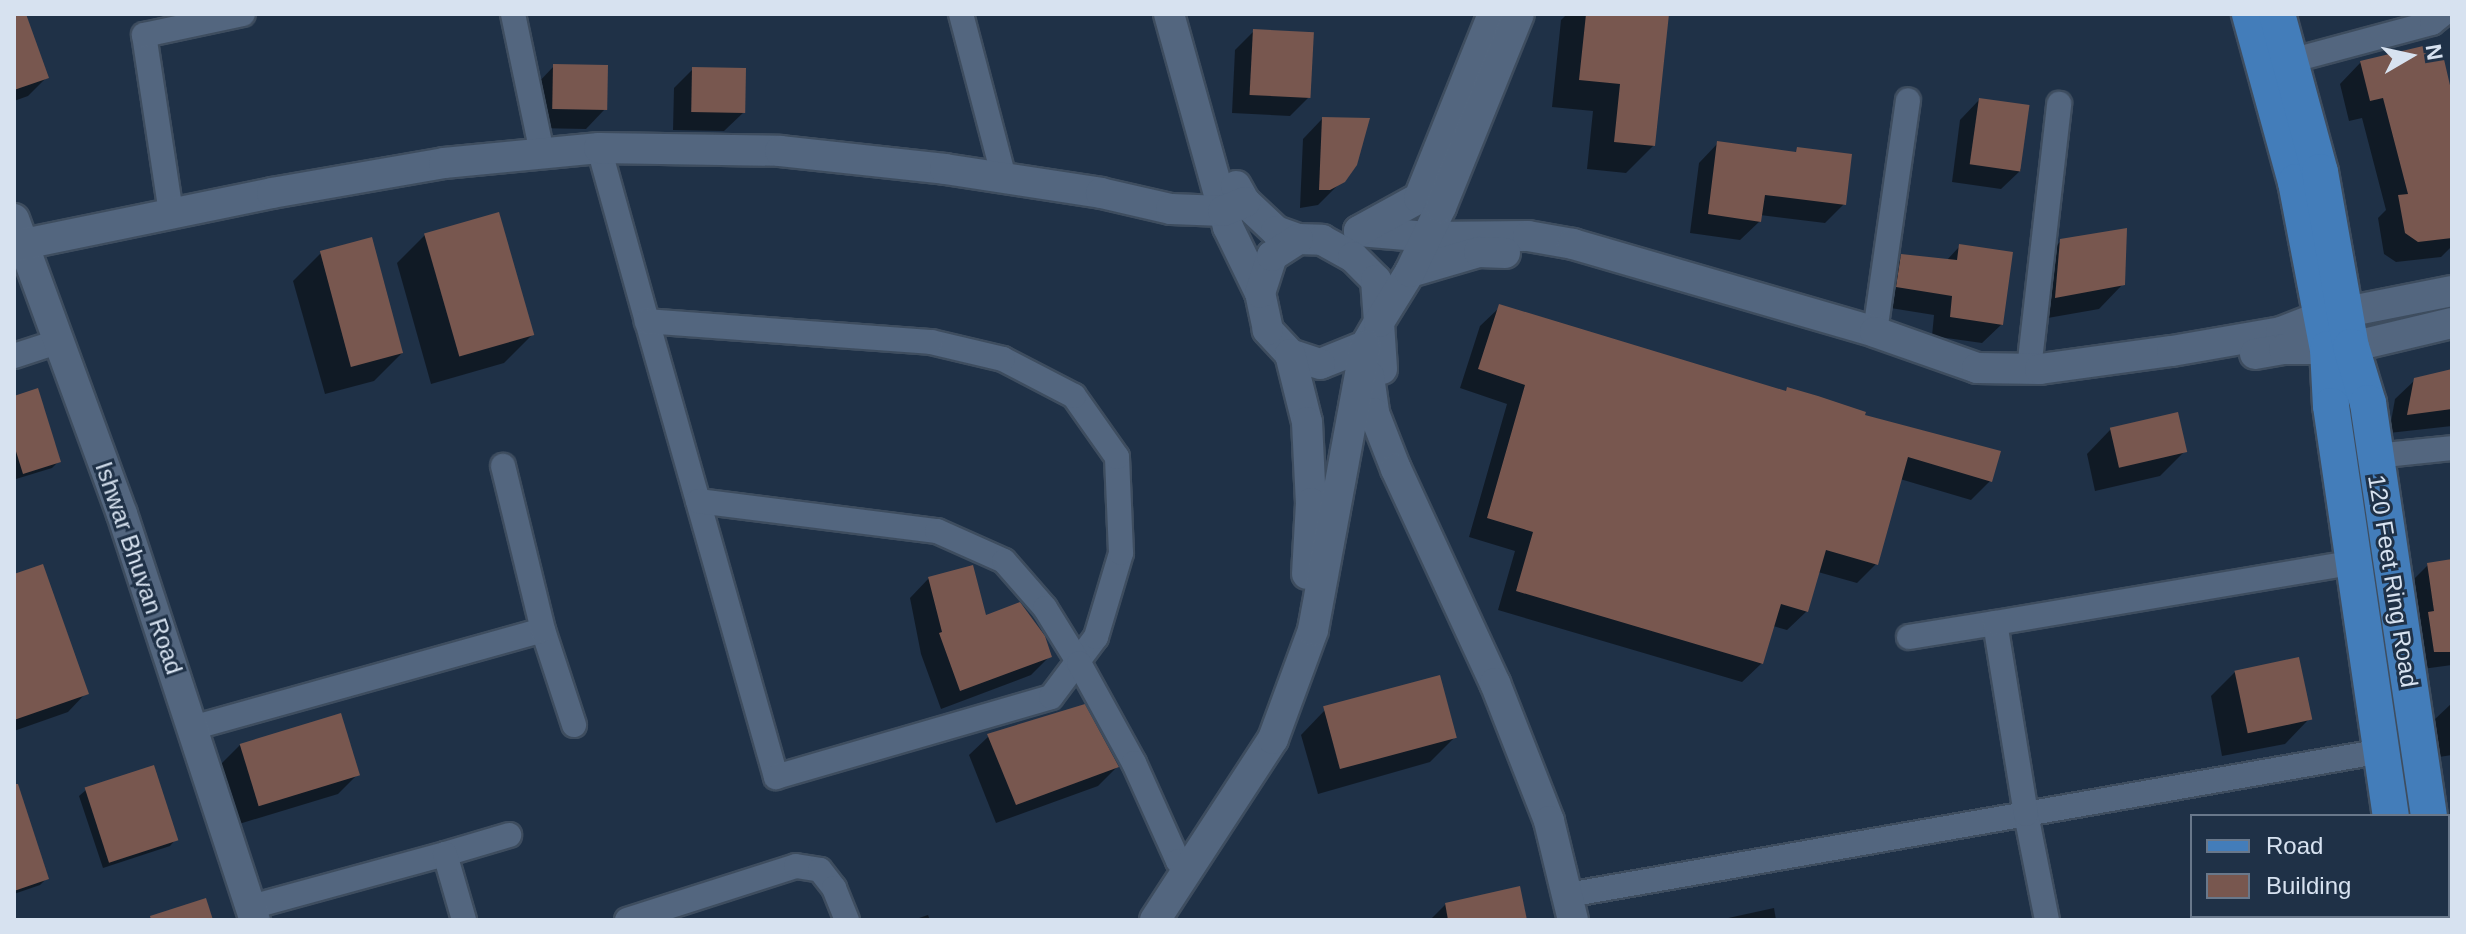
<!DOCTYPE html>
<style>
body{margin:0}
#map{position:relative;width:2466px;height:934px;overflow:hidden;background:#1f3147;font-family:Helvetica,sans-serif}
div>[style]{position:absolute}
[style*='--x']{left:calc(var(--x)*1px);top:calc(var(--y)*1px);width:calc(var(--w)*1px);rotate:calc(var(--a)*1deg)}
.shadow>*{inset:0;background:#0007;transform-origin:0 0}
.building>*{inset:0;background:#78574f;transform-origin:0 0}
.roads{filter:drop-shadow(2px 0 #3e4d5f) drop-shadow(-2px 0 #3e4d5f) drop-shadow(0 2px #3e4d5f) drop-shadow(0 -2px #3e4d5f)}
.minor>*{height:24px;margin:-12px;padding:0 12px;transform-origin:12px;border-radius:12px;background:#53667f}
.tertiary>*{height:30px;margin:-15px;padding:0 15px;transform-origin:15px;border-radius:15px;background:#53667f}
.primary>*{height:36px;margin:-18px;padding:0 18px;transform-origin:18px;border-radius:18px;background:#437dba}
span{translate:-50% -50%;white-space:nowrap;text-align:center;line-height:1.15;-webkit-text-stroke:6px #1f3147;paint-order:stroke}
.street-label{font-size:24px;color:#d7e2f0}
.frame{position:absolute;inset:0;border:16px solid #d7e2f0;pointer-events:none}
.legend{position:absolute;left:2190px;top:814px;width:260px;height:104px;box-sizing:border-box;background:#1f3147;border:2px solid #69788b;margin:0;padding:10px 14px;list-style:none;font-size:24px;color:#d7e2f0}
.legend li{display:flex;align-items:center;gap:16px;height:40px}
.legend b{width:40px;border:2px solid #69788b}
.north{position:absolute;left:2370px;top:16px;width:80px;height:80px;-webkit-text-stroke:6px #1f3147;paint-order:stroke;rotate:81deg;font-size:22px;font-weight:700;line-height:32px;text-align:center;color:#d7e2f0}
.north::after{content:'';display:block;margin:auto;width:28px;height:36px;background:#d7e2f0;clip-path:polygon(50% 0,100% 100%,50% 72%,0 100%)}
</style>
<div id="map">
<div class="shadow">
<i style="clip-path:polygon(14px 14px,24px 14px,47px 77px,28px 96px,14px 101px)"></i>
<i style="clip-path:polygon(1567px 14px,1667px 14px,1654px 145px,1626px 173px,1587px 169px,1593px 111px,1552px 107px,1561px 20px)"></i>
<i style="clip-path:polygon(1254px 31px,1309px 97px,1290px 116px,1232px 113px,1235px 50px)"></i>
<i style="clip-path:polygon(2361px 62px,2452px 124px,2452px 246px,2441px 257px,2396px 262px,2384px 254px,2378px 218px,2386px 210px,2362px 118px,2349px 121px,2340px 84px)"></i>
<i style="clip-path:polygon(554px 66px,605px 109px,586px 129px,534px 128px,535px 86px)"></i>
<i style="clip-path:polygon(693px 69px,744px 112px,724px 131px,673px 130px,674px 88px)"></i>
<i style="clip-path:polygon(1979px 100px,2021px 170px,2001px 189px,1952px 182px,1960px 120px)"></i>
<i style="clip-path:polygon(1322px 119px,1338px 185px,1318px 205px,1300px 208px,1303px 139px)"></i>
<i style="clip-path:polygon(1718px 143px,1793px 154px,1798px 150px,1844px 204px,1825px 223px,1760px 215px,1760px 221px,1740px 240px,1690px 233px,1699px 163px)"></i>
<i style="clip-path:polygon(425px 235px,532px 335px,504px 363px,431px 384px,397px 263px)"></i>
<i style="clip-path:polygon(2061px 241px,2123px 284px,2099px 309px,2031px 321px,2036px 266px)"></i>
<i style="clip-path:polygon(1960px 246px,2002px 324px,1982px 343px,1932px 336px,1934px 315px,1878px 306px,1883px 275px,1902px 256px,1946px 261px)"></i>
<i style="clip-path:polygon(321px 253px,402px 353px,374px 381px,325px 394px,293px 281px)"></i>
<i style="clip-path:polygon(1500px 307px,1785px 392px,1787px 389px,1863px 416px,1990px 481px,1971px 500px,1900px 479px,1876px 564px,1857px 583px,1818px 572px,1807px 611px,1787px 630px,1773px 626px,1762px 663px,1742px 682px,1498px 610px,1515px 551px,1469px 537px,1507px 404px,1460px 388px,1480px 326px)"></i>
<i style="clip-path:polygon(2452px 371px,2452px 426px,2389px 433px,2395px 399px,2415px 380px)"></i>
<i style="clip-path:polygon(14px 398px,59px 461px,52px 468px,16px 479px)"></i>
<i style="clip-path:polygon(2111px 429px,2185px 451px,2160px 476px,2095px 491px,2087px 454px)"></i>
<i style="clip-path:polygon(2452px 559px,2452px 665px,2415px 670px,2409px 584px,2428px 565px)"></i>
<i style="clip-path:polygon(14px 576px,86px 693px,68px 712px,14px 731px)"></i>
<i style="clip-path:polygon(929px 578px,985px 618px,1050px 656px,1031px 675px,941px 709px,921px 654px,910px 598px)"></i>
<i style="clip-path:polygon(2235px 672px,2309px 719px,2285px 744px,2222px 756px,2211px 696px)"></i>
<i style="clip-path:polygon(2452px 703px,2452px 755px,2439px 757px,2433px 721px)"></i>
<i style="clip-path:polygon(1325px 710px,1455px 737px,1430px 762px,1318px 794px,1301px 735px)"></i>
<i style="clip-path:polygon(989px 736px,1117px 767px,1098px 786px,996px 823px,969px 755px)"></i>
<i style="clip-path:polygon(240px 745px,357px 775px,338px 794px,239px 824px,221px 764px)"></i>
<i style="clip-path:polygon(86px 790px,176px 839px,170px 846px,103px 868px,79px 796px)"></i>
<i style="clip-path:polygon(14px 826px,47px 878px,40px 885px,14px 894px)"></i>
<i style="clip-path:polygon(1446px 904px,1526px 920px,1430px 920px)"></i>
<i style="clip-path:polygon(1774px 908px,1776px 920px,1719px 920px)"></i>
<i style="clip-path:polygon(928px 915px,930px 920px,913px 920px)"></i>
<i style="left:2269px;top:916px;width:101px;height:4px"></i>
</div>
<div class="building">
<i style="clip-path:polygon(14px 14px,26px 14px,49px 78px,14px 90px)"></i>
<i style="clip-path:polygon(1586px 14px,1669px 14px,1655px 146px,1614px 142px,1620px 84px,1579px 80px)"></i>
<i style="left:1253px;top:29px;width:61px;height:66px;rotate:3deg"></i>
<i style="clip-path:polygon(2440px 42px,2452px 94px,2452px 238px,2418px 242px,2405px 233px,2398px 195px,2408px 194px,2383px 98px,2370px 101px,2360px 61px)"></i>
<i style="left:553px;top:64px;width:55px;height:45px;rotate:1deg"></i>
<i style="left:692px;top:67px;width:54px;height:45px;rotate:1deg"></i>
<i style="left:1979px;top:98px;width:51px;height:67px;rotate:8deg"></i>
<i style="clip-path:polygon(1322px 117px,1370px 118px,1357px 165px,1345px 182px,1330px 190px,1319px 190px)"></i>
<i style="clip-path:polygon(1717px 141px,1796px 152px,1797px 147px,1852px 154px,1846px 205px,1765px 195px,1761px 222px,1708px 214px)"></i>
<i style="left:499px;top:212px;width:128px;height:78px;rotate:74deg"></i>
<i style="clip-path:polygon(2127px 228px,2125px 285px,2055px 298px,2060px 239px)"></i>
<i style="left:372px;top:237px;width:120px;height:54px;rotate:75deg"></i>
<i style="clip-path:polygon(1959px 244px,2013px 252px,2003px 325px,1950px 317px,1952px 296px,1896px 287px,1901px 254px,1957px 260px)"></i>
<i style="clip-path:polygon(1499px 304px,1786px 391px,1787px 387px,1818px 396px,1866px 412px,1865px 415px,2001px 451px,1992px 482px,1908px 457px,1878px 565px,1826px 550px,1808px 612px,1781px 604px,1763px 664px,1516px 591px,1533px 532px,1487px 518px,1525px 385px,1478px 369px)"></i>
<i style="clip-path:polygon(2452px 369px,2452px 409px,2407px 415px,2414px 378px)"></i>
<i style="clip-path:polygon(38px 388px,61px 462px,23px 474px,14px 445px,14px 396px)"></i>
<i style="left:2178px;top:412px;width:41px;height:70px;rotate:77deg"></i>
<i style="clip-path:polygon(2452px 559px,2452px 652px,2434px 652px,2428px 612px,2434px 611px,2427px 563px)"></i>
<i style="clip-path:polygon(43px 564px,89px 694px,14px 720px,14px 574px)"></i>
<i style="clip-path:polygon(973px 565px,986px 615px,1020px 602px,1045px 636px,1052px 657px,960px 691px,939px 633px,942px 632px,928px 577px)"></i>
<i style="left:2299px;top:657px;width:64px;height:66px;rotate:78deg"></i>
<i style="left:1440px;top:675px;width:65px;height:121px;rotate:75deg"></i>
<i style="clip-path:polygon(1085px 704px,1119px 767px,1016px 805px,987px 734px)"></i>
<i style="left:341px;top:713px;width:65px;height:106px;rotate:73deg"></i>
<i style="left:154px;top:765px;width:79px;height:73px;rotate:72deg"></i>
<i style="clip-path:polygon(14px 784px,18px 784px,49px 879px,14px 891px)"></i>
<i style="clip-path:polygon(1520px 886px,1527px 920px,1448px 920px,1445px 903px)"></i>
<i style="clip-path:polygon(206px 898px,213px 920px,151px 920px,150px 916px)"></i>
</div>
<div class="roads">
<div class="minor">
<i style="--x:513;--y:14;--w:142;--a:78.2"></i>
<i style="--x:961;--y:14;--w:170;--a:75.3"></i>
<i style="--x:2290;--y:61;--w:147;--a:-15"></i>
<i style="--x:2432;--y:23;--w:14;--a:-39"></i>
<i style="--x:599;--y:148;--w:180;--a:74.5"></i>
<i style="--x:647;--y:321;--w:474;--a:74.2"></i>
<i style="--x:776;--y:777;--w:286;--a:-16.2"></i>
<i style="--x:1051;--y:697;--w:75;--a:-53.1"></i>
<i style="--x:1096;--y:637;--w:88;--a:-73.4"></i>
<i style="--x:1121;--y:553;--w:96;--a:-92.4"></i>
<i style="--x:1117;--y:457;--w:75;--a:-125.2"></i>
<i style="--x:1074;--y:396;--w:80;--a:-152.5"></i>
<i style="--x:1003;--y:359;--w:74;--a:-166.7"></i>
<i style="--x:931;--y:342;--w:285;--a:-175.8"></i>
<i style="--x:171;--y:213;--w:180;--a:-98.6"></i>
<i style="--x:144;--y:35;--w:101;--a:-12"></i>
<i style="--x:1875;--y:332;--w:234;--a:-81.9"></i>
<i style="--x:14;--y:356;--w:48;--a:-18.1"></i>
<i style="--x:2029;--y:369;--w:267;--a:-83.5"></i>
<i style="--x:2375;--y:456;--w:77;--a:-5.9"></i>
<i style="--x:698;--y:501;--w:241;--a:7.2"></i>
<i style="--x:937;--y:531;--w:73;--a:24.1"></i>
<i style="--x:1004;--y:561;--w:62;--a:48.9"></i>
<i style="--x:1045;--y:608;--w:65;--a:58.3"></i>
<i style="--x:1079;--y:663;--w:114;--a:61.2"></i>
<i style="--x:1134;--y:763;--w:107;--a:65.8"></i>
<i style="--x:1178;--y:861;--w:14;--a:51"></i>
<i style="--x:543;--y:630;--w:100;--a:71.9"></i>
<i style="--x:1909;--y:637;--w:87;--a:-9.2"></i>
<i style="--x:192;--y:728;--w:364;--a:-15.6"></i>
<i style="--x:543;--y:630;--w:169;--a:-103.7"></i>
<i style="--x:445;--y:854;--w:67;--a:-16.5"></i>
<i style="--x:1568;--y:895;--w:827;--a:-10.03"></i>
<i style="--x:251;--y:907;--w:201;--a:-15.3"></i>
<i style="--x:445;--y:854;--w:69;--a:73.9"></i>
<i style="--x:627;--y:920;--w:177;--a:-17.7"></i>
<i style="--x:796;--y:866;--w:24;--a:9"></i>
<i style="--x:820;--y:870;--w:23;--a:52"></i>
<i style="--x:834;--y:888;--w:35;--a:68"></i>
<i style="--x:2047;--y:920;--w:108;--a:-101.2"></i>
<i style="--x:2026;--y:814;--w:193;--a:-99.2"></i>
<i style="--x:1995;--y:623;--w:364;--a:-9.6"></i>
</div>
<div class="tertiary">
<i style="--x:1169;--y:14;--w:221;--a:74.5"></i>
<i style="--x:1228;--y:227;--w:73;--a:64.1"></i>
<i style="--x:1236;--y:186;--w:18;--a:61"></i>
<i style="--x:1245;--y:202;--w:42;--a:43.1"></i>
<i style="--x:1276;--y:231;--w:23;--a:20"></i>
<i style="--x:14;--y:219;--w:314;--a:69.9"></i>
<i style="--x:122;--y:514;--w:427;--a:71.9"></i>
<i style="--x:1359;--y:231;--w:68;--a:5"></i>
<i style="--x:1427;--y:237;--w:101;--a:-0.6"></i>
<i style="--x:1528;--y:236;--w:46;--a:10.1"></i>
<i style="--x:1573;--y:244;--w:315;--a:16.2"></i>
<i style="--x:1875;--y:332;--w:108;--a:19.4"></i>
<i style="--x:1977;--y:368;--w:63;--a:0.9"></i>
<i style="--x:2040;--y:369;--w:133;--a:-7.8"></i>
<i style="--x:2172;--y:351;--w:111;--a:-9.9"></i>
<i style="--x:2281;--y:332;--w:44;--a:-21.3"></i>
<i style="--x:1359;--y:231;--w:68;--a:-28.8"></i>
<i style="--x:1419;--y:198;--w:198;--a:-68.1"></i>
<i style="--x:1298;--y:239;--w:24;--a:2"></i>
<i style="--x:1322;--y:240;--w:35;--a:29"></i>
<i style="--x:1353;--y:257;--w:33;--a:45"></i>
<i style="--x:1376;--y:280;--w:42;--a:85.9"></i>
<i style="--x:1379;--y:322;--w:28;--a:120"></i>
<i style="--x:1365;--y:346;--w:48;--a:158.2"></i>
<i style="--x:1320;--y:364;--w:32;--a:-162"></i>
<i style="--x:1290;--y:354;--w:33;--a:-133"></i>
<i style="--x:1268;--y:330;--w:38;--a:-102"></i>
<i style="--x:1260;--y:293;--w:39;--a:-72"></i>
<i style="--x:1272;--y:256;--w:31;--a:-33"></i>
<i style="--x:14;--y:246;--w:263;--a:-11.6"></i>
<i style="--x:272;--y:193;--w:175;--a:-9.9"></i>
<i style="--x:444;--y:163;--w:156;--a:-5.5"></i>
<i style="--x:599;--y:148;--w:181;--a:0.9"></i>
<i style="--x:780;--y:151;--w:166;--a:6.2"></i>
<i style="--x:945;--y:169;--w:158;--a:8.7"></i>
<i style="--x:1101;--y:193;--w:72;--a:12.9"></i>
<i style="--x:1171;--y:209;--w:52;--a:2.2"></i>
<i style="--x:1223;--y:211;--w:24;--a:-22"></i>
<i style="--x:1410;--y:272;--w:72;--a:-16.2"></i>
<i style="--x:1479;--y:252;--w:26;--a:2"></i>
<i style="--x:2346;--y:312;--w:108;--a:-11.2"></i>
<i style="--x:2351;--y:347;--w:104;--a:-13.4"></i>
<i style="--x:1290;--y:354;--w:70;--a:76"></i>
<i style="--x:1307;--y:422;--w:81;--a:87.2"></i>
<i style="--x:1311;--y:503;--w:71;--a:93.2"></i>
<i style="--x:2255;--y:354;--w:29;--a:-10"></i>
<i style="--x:2284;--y:349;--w:44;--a:0"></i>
<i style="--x:1382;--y:369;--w:47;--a:-93.7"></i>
<i style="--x:1379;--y:322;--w:59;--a:-58.2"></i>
<i style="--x:1410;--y:272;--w:72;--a:-64.5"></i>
<i style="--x:1441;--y:207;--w:208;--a:-68"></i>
<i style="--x:1369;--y:376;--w:37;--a:82"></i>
<i style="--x:1374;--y:413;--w:60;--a:68.6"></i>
<i style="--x:1396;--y:469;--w:236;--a:65.2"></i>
<i style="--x:1495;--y:683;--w:148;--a:68.6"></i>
<i style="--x:1549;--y:821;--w:102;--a:76.4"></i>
<i style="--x:1155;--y:920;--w:216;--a:-56.9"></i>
<i style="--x:1273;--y:739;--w:116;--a:-69.8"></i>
<i style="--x:1313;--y:630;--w:289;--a:-79.6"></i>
</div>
<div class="primary">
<i style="--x:2250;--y:14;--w:174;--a:74.7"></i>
<i style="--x:2296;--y:182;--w:170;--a:79.2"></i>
<i style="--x:2328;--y:349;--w:57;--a:87"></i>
<i style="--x:2331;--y:406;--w:414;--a:81.7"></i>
<i style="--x:2277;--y:14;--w:164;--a:74.8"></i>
<i style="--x:2320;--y:172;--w:178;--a:80"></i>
<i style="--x:2351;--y:347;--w:59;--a:73.1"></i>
<i style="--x:2368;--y:403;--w:417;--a:81.6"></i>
<i style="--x:2407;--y:916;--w:4;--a:90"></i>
<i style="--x:2443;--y:916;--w:4;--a:76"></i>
</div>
</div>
<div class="street-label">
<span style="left:139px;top:568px;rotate:71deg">Ishwar Bhuvan Road</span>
<span style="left:2393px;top:581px;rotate:81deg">120 Feet Ring Road</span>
</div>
<div class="frame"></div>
<ul class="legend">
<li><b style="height:10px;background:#437dba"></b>Road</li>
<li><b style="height:22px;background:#78574f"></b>Building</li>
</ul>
<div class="north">N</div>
</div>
